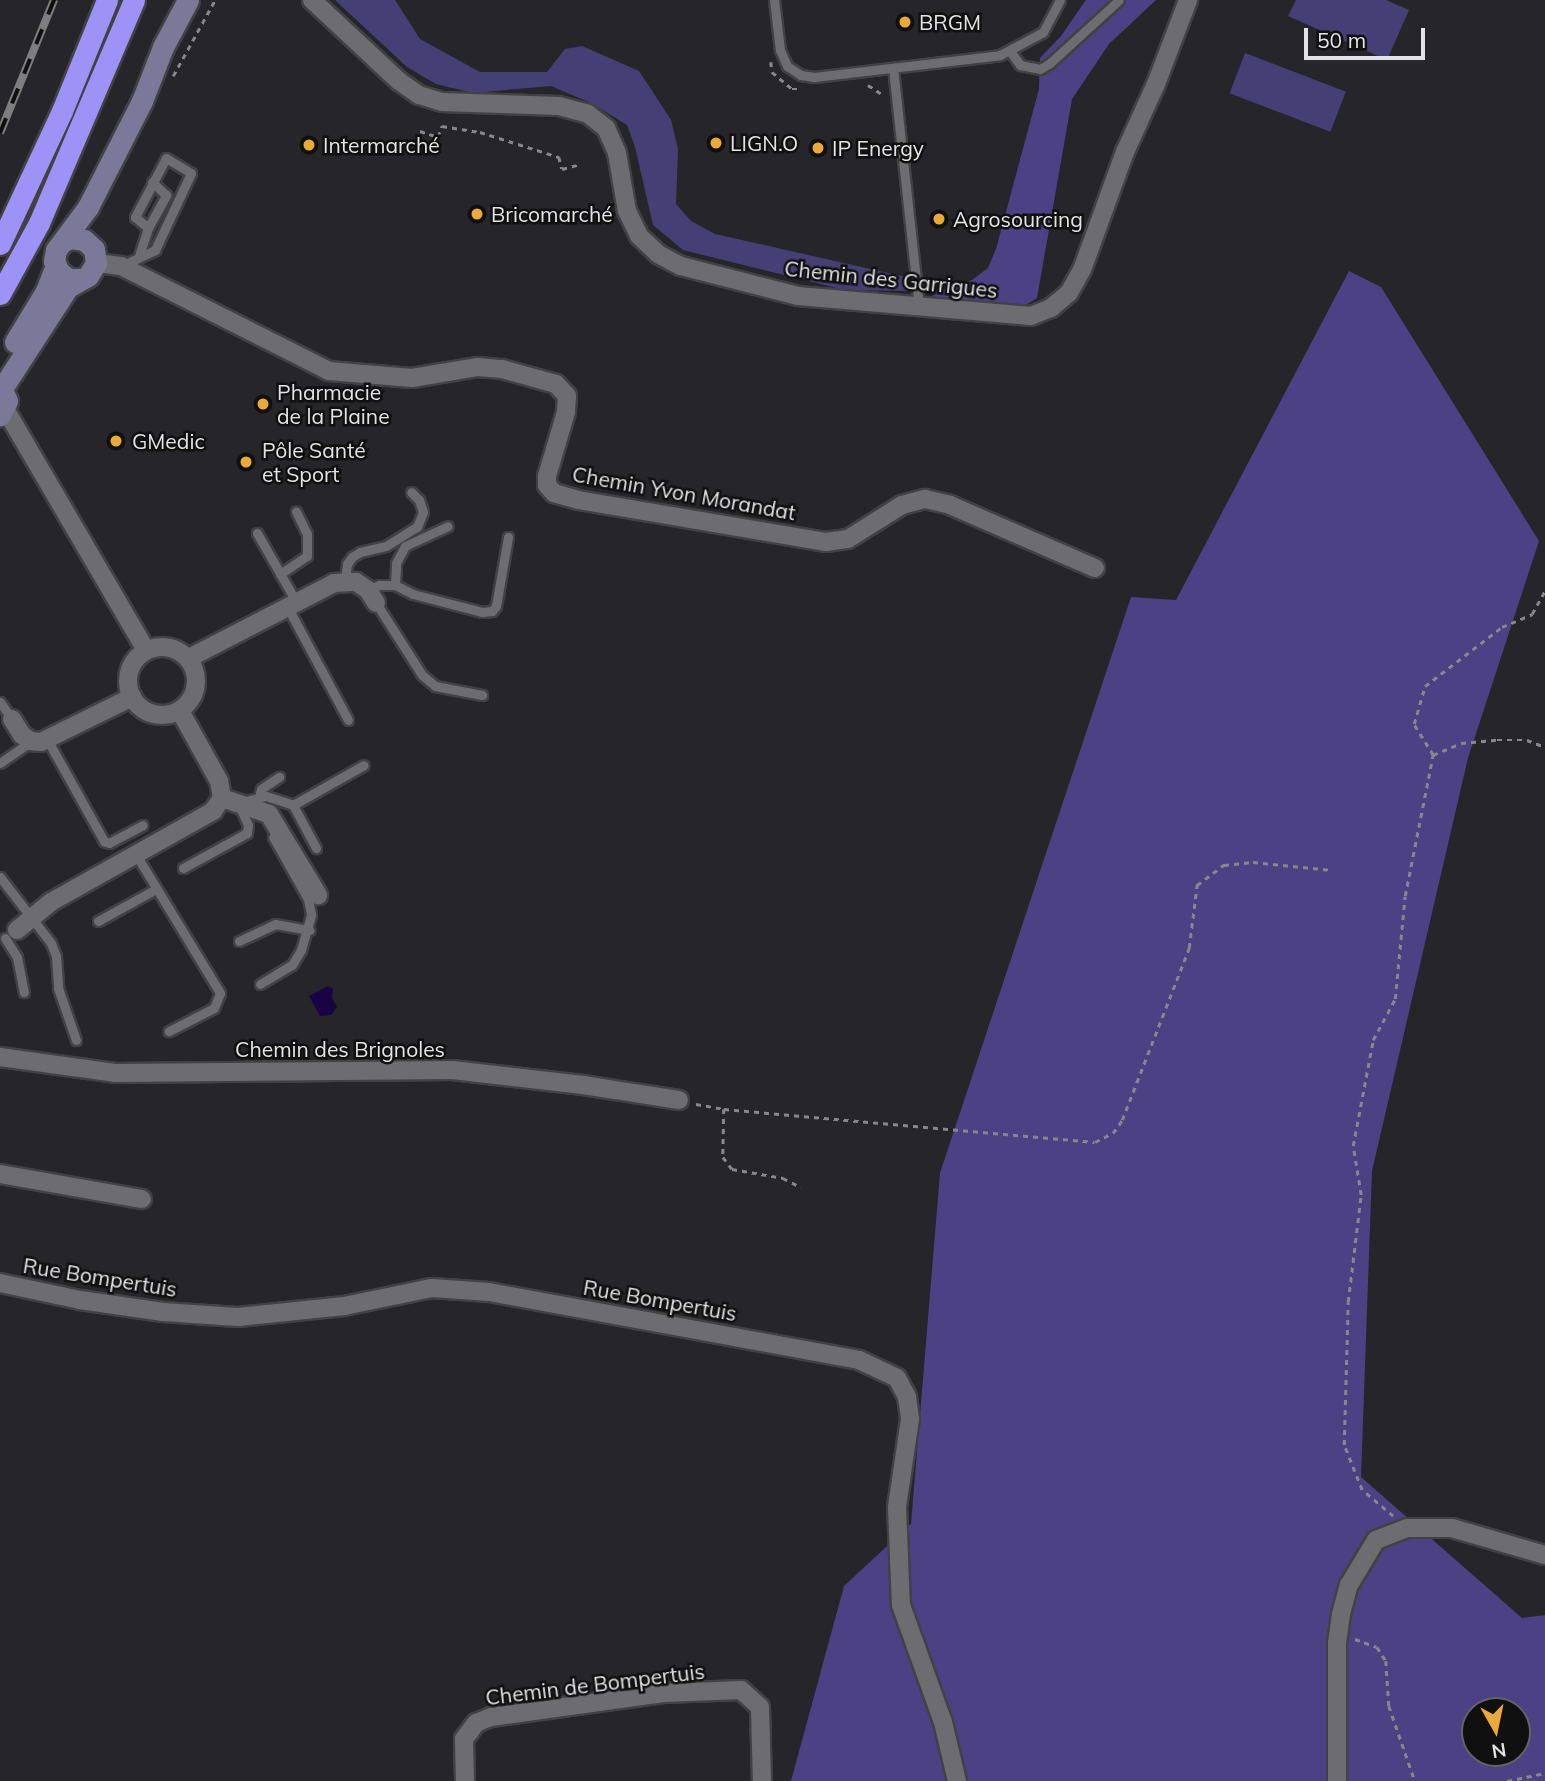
<!DOCTYPE html>
<meta charset="utf-8">
<style>
body{margin:0}
#map{position:relative;width:1545px;height:1781px;overflow:hidden;background:#26262a;font-family:Mulish,sans-serif}
div>[style]{position:absolute}
[style*='--x']{left:calc(var(--x)*1px);top:calc(var(--y)*1px);width:calc(var(--w)*1px);rotate:calc(var(--a)*1deg)}
.green>*{inset:0;background:#463f75;transform-origin:0 0}
.forest>*{inset:0;background:#4b4184}
.water>*{inset:0;background:#180344}
.path>*{height:2.5px;margin-top:-1.25px;transform-origin:0;background:repeating-linear-gradient(90deg,#88888b 0 5px,transparent 0 10px)}
.roads{filter:drop-shadow(2px 0 #424245) drop-shadow(-2px 0 #424245) drop-shadow(0 2px #424245) drop-shadow(0 -2px #424245)}
.lane>*{height:9px;margin:-4.5px;padding:0 4.5px;transform-origin:4.5px;border-radius:4.5px;background:#6d6d71}
.street>*{height:18px;margin:-9px;padding:0 9px;transform-origin:9px;border-radius:9px;background:#6d6d71}
.street>.ring{margin:-9px;padding:0;box-sizing:content-box;background:none;border:18px solid #6d6d71;border-radius:50%}
.secondary>*{height:21px;margin:-10.5px;padding:0 10.5px;transform-origin:10.5px;border-radius:10.5px;background:#7c7899}
.highway>*{height:21px;margin:-10.5px;padding:0 10.5px;transform-origin:10.5px;border-radius:10.5px;background:#9e92f7}
.rail>*{height:8px;margin-top:-4px;transform-origin:0;background:repeating-linear-gradient(90deg,#101011 0 16px,#7e7e81 0 32px);box-sizing:border-box;border-block:2px solid #7e7e81}
.dots>*{width:19px;height:19px;translate:-50% -50%;box-sizing:border-box;border:4px solid #101011;border-radius:50%}
span{translate:-50% -50%;white-space:nowrap;text-align:center;line-height:1.15;-webkit-text-stroke:5px #101011;paint-order:stroke}
.poi-label{font-size:21px;color:#e3e3e5}
.left{translate:0 -50%;text-align:left}
.street-label{font-size:21px;color:#e3e3e5}
.north{position:absolute;left:1461px;top:1697px;width:70px;height:70px;box-sizing:border-box;background:#101011;border:2px solid #646466;border-radius:50%;rotate:171deg;font-size:19px;font-weight:700;line-height:28px;text-align:center;color:#e3e3e5}
.north::after{content:'';display:block;margin:auto;width:24px;height:32px;background:#eaaa39;clip-path:polygon(50% 0,100% 100%,50% 72%,0 100%)}
.scale{position:absolute;left:1304px;top:28px;width:121px;height:32px;box-sizing:border-box;border:4px solid #e3e3e5;border-top:0;padding-left:9px;font-size:21px;line-height:24px;white-space:nowrap;color:#e3e3e5;-webkit-text-stroke:5px #101011;paint-order:stroke}
</style>
<div id="map">
<div class="green">
<i style="clip-path:polygon(335px 0,395px 0,420px 39px,480px 72px,547px 72px,565px 49px,582px 46px,639px 71px,671px 120px,678px 149px,676px 204px,691px 221px,715px 234px,906px 277px,913px 280px,914px 291px,845px 290px,683px 250px,653px 225px,635px 147px,627px 125px,591px 103px,551px 86px,473px 93px,436px 84px,407px 67px)"></i>
<i style="clip-path:polygon(1296px 0,1386px 0,1409px 10px,1387px 60px,1288px 16px)"></i>
<i style="left:1245px;top:53px;width:108px;height:43px;rotate:21deg"></i>
</div>
<div class="forest">
<i style="clip-path:polygon(1086px 0,1156px 0,1109px 44px,1072px 99px,1037px 298px,1021px 308px,932px 297px,936px 292px,972px 280px,988px 268px,996px 249px,1039px 89px,1040px 58px,1061px 36px)"></i>
<i style="clip-path:polygon(evenodd,1349px 271px,1381px 287px,1539px 541px,1468px 758px,1372px 1171px,1361px 1477px,1522px 1618px,1545px 1615px,1545px 1781px,791px 1781px,844px 1586px,911px 1524px,940px 1173px,1131px 597px,1176px 600px,1349px 271px,1475px 1711px,1517px 1711px,1517px 1753px,1475px 1753px,1475px 1711px)"></i>
</div>
<div class="water">
<i style="clip-path:polygon(328px 986px,333px 989px,332px 998px,337px 1007px,331px 1015px,320px 1016px,309px 996px)"></i>
</div>
<div class="path">
<i style="--x:771;--y:62;--w:10;--a:84"></i>
<i style="--x:772;--y:72;--w:26;--a:40"></i>
<i style="--x:792;--y:89;--w:10;--a:0"></i>
<i style="--x:173;--y:76;--w:87;--a:-61.1"></i>
<i style="--x:868;--y:85;--w:17;--a:33"></i>
<i style="--x:420;--y:131;--w:19;--a:18"></i>
<i style="--x:438;--y:137;--w:12;--a:-70"></i>
<i style="--x:442;--y:126;--w:38;--a:9"></i>
<i style="--x:480;--y:132;--w:83;--a:17.6"></i>
<i style="--x:559;--y:157;--w:12;--a:76"></i>
<i style="--x:562;--y:169;--w:16;--a:-15"></i>
<i style="--x:1433;--y:755;--w:30;--a:-23"></i>
<i style="--x:1461;--y:743;--w:36;--a:-5"></i>
<i style="--x:1497;--y:740;--w:30;--a:0"></i>
<i style="--x:1527;--y:740;--w:19;--a:21"></i>
<i style="--x:696;--y:1104;--w:28;--a:10"></i>
<i style="--x:724;--y:1109;--w:372;--a:5.1"></i>
<i style="--x:1095;--y:1142;--w:20;--a:-27"></i>
<i style="--x:1113;--y:1133;--w:16;--a:-55"></i>
<i style="--x:1122;--y:1120;--w:185;--a:-68.7"></i>
<i style="--x:1189;--y:948;--w:64;--a:-82.8"></i>
<i style="--x:1197;--y:885;--w:34;--a:-37"></i>
<i style="--x:1224;--y:865;--w:29;--a:-6"></i>
<i style="--x:1253;--y:862;--w:79;--a:5.8"></i>
<i style="--x:724;--y:1109;--w:48;--a:91.2"></i>
<i style="--x:723;--y:1157;--w:15;--a:53"></i>
<i style="--x:732;--y:1169;--w:52;--a:10"></i>
<i style="--x:783;--y:1178;--w:20;--a:27"></i>
<i style="--x:1393;--y:1516;--w:40;--a:-140"></i>
<i style="--x:1362;--y:1490;--w:48;--a:-111.8"></i>
<i style="--x:1344;--y:1445;--w:143;--a:-88.4"></i>
<i style="--x:1348;--y:1302;--w:108;--a:-83.1"></i>
<i style="--x:1361;--y:1195;--w:50;--a:-99.3"></i>
<i style="--x:1353;--y:1146;--w:108;--a:-79.3"></i>
<i style="--x:1373;--y:1040;--w:47;--a:-61.8"></i>
<i style="--x:1395;--y:999;--w:103;--a:-84.5"></i>
<i style="--x:1405;--y:896;--w:144;--a:-78.8"></i>
<i style="--x:1433;--y:755;--w:36;--a:-122"></i>
<i style="--x:1414;--y:724;--w:40;--a:-74"></i>
<i style="--x:1425;--y:686;--w:97;--a:-37.5"></i>
<i style="--x:1502;--y:627;--w:33;--a:-23"></i>
<i style="--x:1532;--y:614;--w:26;--a:-61"></i>
<i style="--x:1355;--y:1639;--w:23;--a:20"></i>
<i style="--x:1377;--y:1647;--w:17;--a:57"></i>
<i style="--x:1386;--y:1661;--w:45;--a:86.2"></i>
<i style="--x:1389;--y:1706;--w:79;--a:70.9"></i>
<i style="--x:1507;--y:1781;--w:39;--a:-12"></i>
</div>
<div class="roads">
<div class="lane">
<i style="--x:774;--y:0;--w:50;--a:83.2"></i>
<i style="--x:780;--y:50;--w:17;--a:66"></i>
<i style="--x:787;--y:66;--w:17;--a:33"></i>
<i style="--x:801;--y:75;--w:13;--a:9"></i>
<i style="--x:814;--y:77;--w:187;--a:-6.7"></i>
<i style="--x:1000;--y:55;--w:49;--a:-28.1"></i>
<i style="--x:1043;--y:32;--w:36;--a:-62"></i>
<i style="--x:1010;--y:51;--w:17;--a:54"></i>
<i style="--x:1020;--y:65;--w:20;--a:11"></i>
<i style="--x:1040;--y:69;--w:12;--a:-31"></i>
<i style="--x:1050;--y:63;--w:93;--a:-42.4"></i>
<i style="--x:893;--y:68;--w:239;--a:83.8"></i>
<i style="--x:148;--y:228;--w:38;--a:-61"></i>
<i style="--x:166;--y:195;--w:19;--a:-137"></i>
<i style="--x:121;--y:266;--w:38;--a:-25"></i>
<i style="--x:155;--y:250;--w:85;--a:-64.9"></i>
<i style="--x:191;--y:173;--w:29;--a:-149"></i>
<i style="--x:166;--y:158;--w:67;--a:117.7"></i>
<i style="--x:135;--y:217;--w:17;--a:40"></i>
<i style="--x:148;--y:228;--w:28;--a:108"></i>
<i style="--x:257;--y:533;--w:81;--a:60.3"></i>
<i style="--x:280;--y:574;--w:32;--a:-34"></i>
<i style="--x:307;--y:556;--w:22;--a:-90"></i>
<i style="--x:307;--y:534;--w:25;--a:-116"></i>
<i style="--x:345;--y:580;--w:16;--a:-83"></i>
<i style="--x:347;--y:564;--w:9;--a:-54"></i>
<i style="--x:352;--y:557;--w:9;--a:-32"></i>
<i style="--x:360;--y:552;--w:27;--a:-13"></i>
<i style="--x:386;--y:546;--w:36;--a:-32"></i>
<i style="--x:417;--y:527;--w:16;--a:-68"></i>
<i style="--x:423;--y:512;--w:13;--a:-108"></i>
<i style="--x:419;--y:500;--w:11;--a:-135"></i>
<i style="--x:395;--y:585;--w:22;--a:-87"></i>
<i style="--x:396;--y:563;--w:19;--a:-62"></i>
<i style="--x:405;--y:546;--w:47;--a:-24.9"></i>
<i style="--x:368;--y:590;--w:12;--a:-24"></i>
<i style="--x:379;--y:585;--w:16;--a:0"></i>
<i style="--x:395;--y:585;--w:20;--a:27"></i>
<i style="--x:413;--y:594;--w:71;--a:14.6"></i>
<i style="--x:482;--y:612;--w:10;--a:-6"></i>
<i style="--x:492;--y:611;--w:6;--a:-51"></i>
<i style="--x:496;--y:606;--w:70;--a:-80.1"></i>
<i style="--x:376;--y:603;--w:85;--a:57.4"></i>
<i style="--x:422;--y:675;--w:17;--a:40"></i>
<i style="--x:435;--y:686;--w:48;--a:10.8"></i>
<i style="--x:288;--y:608;--w:127;--a:61.8"></i>
<i style="--x:0;--y:702;--w:21;--a:55"></i>
<i style="--x:48;--y:741;--w:115;--a:60.8"></i>
<i style="--x:104;--y:841;--w:5;--a:22"></i>
<i style="--x:109;--y:843;--w:38;--a:-28"></i>
<i style="--x:0;--y:763;--w:38;--a:-35"></i>
<i style="--x:259;--y:797;--w:8;--a:-76"></i>
<i style="--x:261;--y:789;--w:22;--a:-34"></i>
<i style="--x:293;--y:805;--w:49;--a:61.9"></i>
<i style="--x:135;--y:853;--w:164;--a:58.7"></i>
<i style="--x:220;--y:993;--w:16;--a:112"></i>
<i style="--x:214;--y:1008;--w:51;--a:152.9"></i>
<i style="--x:183;--y:868;--w:73;--a:-28.7"></i>
<i style="--x:247;--y:833;--w:8;--a:-83"></i>
<i style="--x:248;--y:825;--w:24;--a:-114"></i>
<i style="--x:238;--y:803;--w:29;--a:-14"></i>
<i style="--x:266;--y:796;--w:28;--a:18"></i>
<i style="--x:293;--y:805;--w:81;--a:-29.4"></i>
<i style="--x:0;--y:877;--w:83;--a:52.3"></i>
<i style="--x:51;--y:943;--w:14;--a:69"></i>
<i style="--x:56;--y:956;--w:32;--a:86"></i>
<i style="--x:58;--y:988;--w:55;--a:70.9"></i>
<i style="--x:98;--y:921;--w:66;--a:-28.9"></i>
<i style="--x:5;--y:938;--w:22;--a:58"></i>
<i style="--x:17;--y:957;--w:36;--a:79"></i>
<i style="--x:239;--y:941;--w:40;--a:-25"></i>
<i style="--x:275;--y:924;--w:35;--a:10"></i>
<i style="--x:260;--y:984;--w:37;--a:-31"></i>
<i style="--x:292;--y:965;--w:17;--a:-59"></i>
<i style="--x:301;--y:950;--w:37;--a:-74"></i>
<i style="--x:311;--y:914;--w:15;--a:-101"></i>
<i style="--x:308;--y:899;--w:71;--a:-119.4"></i>
</div>
<div class="street">
<i style="--x:312;--y:0;--w:119;--a:43"></i>
<i style="--x:399;--y:81;--w:24;--a:35"></i>
<i style="--x:419;--y:95;--w:24;--a:17"></i>
<i style="--x:442;--y:102;--w:117;--a:2"></i>
<i style="--x:559;--y:106;--w:30;--a:15"></i>
<i style="--x:588;--y:114;--w:23;--a:38"></i>
<i style="--x:606;--y:128;--w:27;--a:66"></i>
<i style="--x:617;--y:153;--w:59;--a:80.2"></i>
<i style="--x:627;--y:211;--w:28;--a:64"></i>
<i style="--x:639;--y:236;--w:26;--a:43"></i>
<i style="--x:658;--y:254;--w:26;--a:28"></i>
<i style="--x:681;--y:266;--w:121;--a:14.4"></i>
<i style="--x:798;--y:296;--w:234;--a:4.9"></i>
<i style="--x:1031;--y:316;--w:22;--a:-22"></i>
<i style="--x:1051;--y:308;--w:23;--a:-40"></i>
<i style="--x:1069;--y:293;--w:26;--a:-61"></i>
<i style="--x:1082;--y:270;--w:126;--a:-70"></i>
<i style="--x:1125;--y:152;--w:75;--a:-65.5"></i>
<i style="--x:1156;--y:84;--w:90;--a:-69.1"></i>
<i style="--x:96;--y:263;--w:25;--a:7"></i>
<i style="--x:121;--y:266;--w:233;--a:26.8"></i>
<i style="--x:329;--y:371;--w:83;--a:4.8"></i>
<i style="--x:412;--y:378;--w:67;--a:-9.5"></i>
<i style="--x:478;--y:367;--w:24;--a:5"></i>
<i style="--x:502;--y:369;--w:56;--a:15.5"></i>
<i style="--x:556;--y:384;--w:16;--a:47"></i>
<i style="--x:567;--y:396;--w:16;--a:94"></i>
<i style="--x:566;--y:412;--w:67;--a:106.5"></i>
<i style="--x:547;--y:476;--w:9;--a:90"></i>
<i style="--x:547;--y:485;--w:11;--a:49"></i>
<i style="--x:554;--y:493;--w:25;--a:16"></i>
<i style="--x:578;--y:500;--w:252;--a:9.6"></i>
<i style="--x:826;--y:542;--w:22;--a:-8"></i>
<i style="--x:848;--y:539;--w:64;--a:-32.2"></i>
<i style="--x:902;--y:505;--w:24;--a:-15"></i>
<i style="--x:925;--y:499;--w:26;--a:13"></i>
<i style="--x:950;--y:505;--w:158;--a:23.5"></i>
<i style="--x:8;--y:414;--w:273;--a:59.7"></i>
<i class="ring" style="left:128px;top:647px;width:50px;height:50px"></i>
<i style="--x:189;--y:658;--w:163;--a:-27.3"></i>
<i style="--x:334;--y:583;--w:22;--a:-3"></i>
<i style="--x:356;--y:582;--w:14;--a:34"></i>
<i style="--x:368;--y:590;--w:15;--a:58"></i>
<i style="--x:12;--y:719;--w:19;--a:58"></i>
<i style="--x:22;--y:735;--w:11;--a:34"></i>
<i style="--x:31;--y:741;--w:10;--a:6"></i>
<i style="--x:41;--y:742;--w:102;--a:-26.3"></i>
<i style="--x:222;--y:798;--w:50;--a:18.8"></i>
<i style="--x:269;--y:814;--w:95;--a:58.8"></i>
<i style="--x:17;--y:930;--w:44;--a:-39.5"></i>
<i style="--x:51;--y:902;--w:186;--a:-29.3"></i>
<i style="--x:213;--y:811;--w:16;--a:-55"></i>
<i style="--x:222;--y:798;--w:17;--a:-100"></i>
<i style="--x:219;--y:781;--w:80;--a:-119.1"></i>
<i style="--x:0;--y:1057;--w:116;--a:7.9"></i>
<i style="--x:115;--y:1073;--w:337;--a:-0.5"></i>
<i style="--x:452;--y:1070;--w:132;--a:6.5"></i>
<i style="--x:583;--y:1085;--w:97;--a:8.9"></i>
<i style="--x:0;--y:1174;--w:144;--a:10"></i>
<i style="--x:0;--y:1283;--w:82;--a:12"></i>
<i style="--x:80;--y:1300;--w:84;--a:8.2"></i>
<i style="--x:163;--y:1312;--w:75;--a:3.8"></i>
<i style="--x:238;--y:1317;--w:107;--a:-5.9"></i>
<i style="--x:344;--y:1306;--w:90;--a:-11.6"></i>
<i style="--x:432;--y:1288;--w:57;--a:4"></i>
<i style="--x:489;--y:1292;--w:376;--a:10.4"></i>
<i style="--x:859;--y:1360;--w:42;--a:25.3"></i>
<i style="--x:897;--y:1378;--w:21;--a:62"></i>
<i style="--x:907;--y:1397;--w:22;--a:82"></i>
<i style="--x:910;--y:1419;--w:89;--a:98.4"></i>
<i style="--x:897;--y:1507;--w:98;--a:87.7"></i>
<i style="--x:901;--y:1605;--w:124;--a:70.3"></i>
<i style="--x:943;--y:1722;--w:61;--a:76.7"></i>
<i style="--x:465;--y:1781;--w:42;--a:-91.4"></i>
<i style="--x:464;--y:1739;--w:20;--a:-53"></i>
<i style="--x:476;--y:1723;--w:16;--a:-22"></i>
<i style="--x:491;--y:1717;--w:176;--a:-7.9"></i>
<i style="--x:665;--y:1693;--w:76;--a:-2.3"></i>
<i style="--x:741;--y:1690;--w:25;--a:42"></i>
<i style="--x:760;--y:1707;--w:74;--a:88.5"></i>
<i style="--x:1337;--y:1781;--w:138;--a:-90"></i>
<i style="--x:1337;--y:1643;--w:29;--a:-82"></i>
<i style="--x:1341;--y:1614;--w:30;--a:-75"></i>
<i style="--x:1349;--y:1585;--w:52;--a:-59"></i>
<i style="--x:1376;--y:1540;--w:33;--a:-21"></i>
<i style="--x:1407;--y:1528;--w:45;--a:0"></i>
<i style="--x:1452;--y:1528;--w:97;--a:16.2"></i>
</div>
<div class="secondary">
<i style="--x:82;--y:279;--w:13;--a:180"></i>
<i style="--x:69;--y:279;--w:12;--a:-145"></i>
<i style="--x:59;--y:272;--w:12;--a:-114"></i>
<i style="--x:54;--y:261;--w:11;--a:-80"></i>
<i style="--x:56;--y:250;--w:54;--a:-53.3"></i>
<i style="--x:88;--y:207;--w:119;--a:-63"></i>
<i style="--x:142;--y:101;--w:58;--a:-68.7"></i>
<i style="--x:163;--y:47;--w:53;--a:-62"></i>
<i style="--x:15;--y:342;--w:60;--a:-58.7"></i>
<i style="--x:46;--y:291;--w:26;--a:-69"></i>
<i style="--x:0;--y:385;--w:17;--a:66"></i>
<i style="--x:7;--y:401;--w:16;--a:117"></i>
<i style="--x:3;--y:387;--w:119;--a:-57"></i>
<i style="--x:68;--y:287;--w:23;--a:-29"></i>
<i style="--x:88;--y:276;--w:15;--a:-58"></i>
<i style="--x:96;--y:263;--w:14;--a:-98"></i>
<i style="--x:94;--y:249;--w:13;--a:-138"></i>
<i style="--x:84;--y:240;--w:14;--a:-172"></i>
<i style="--x:70;--y:238;--w:7;--a:153"></i>
</div>
<div class="highway">
<i style="--x:0;--y:244;--w:147;--a:-65"></i>
<i style="--x:62;--y:111;--w:120;--a:-67.9"></i>
<i style="--x:0;--y:294;--w:81;--a:-61.2"></i>
<i style="--x:39;--y:223;--w:242;--a:-66.9"></i>
</div>
</div>
<div class="rail">
<i style="--x:0;--y:133;--w:144;--a:-67.9"></i>
</div>
<div class="dots">
<i style="left:905px;top:22px;background:#eaaa39"></i>
<i style="left:716px;top:143px;background:#eaaa39"></i>
<i style="left:309px;top:145px;background:#eaaa39"></i>
<i style="left:818px;top:148px;background:#eaaa39"></i>
<i style="left:477px;top:214px;background:#eaaa39"></i>
<i style="left:939px;top:219px;background:#eaaa39"></i>
<i style="left:263px;top:404px;background:#eaaa39"></i>
<i style="left:116px;top:441px;background:#eaaa39"></i>
<i style="left:246px;top:462px;background:#eaaa39"></i>
</div>
<div class="poi-label">
<span class="left" style="left:919px;top:22px">BRGM</span>
<span class="left" style="left:730px;top:143px">LIGN.O</span>
<span class="left" style="left:323px;top:145px">Intermarché</span>
<span class="left" style="left:832px;top:148px">IP Energy</span>
<span class="left" style="left:491px;top:214px">Bricomarché</span>
<span class="left" style="left:953px;top:219px">Agrosourcing</span>
<span class="left" style="left:277px;top:404px">Pharmacie<br>de la Plaine</span>
<span class="left" style="left:132px;top:441px">GMedic</span>
<span class="left" style="left:262px;top:462px">Pôle Santé<br>et Sport</span>
</div>
<div class="street-label">
<span style="left:891px;top:279px;rotate:6deg">Chemin des Garrigues</span>
<span style="left:684px;top:493px;rotate:10deg">Chemin Yvon Morandat</span>
<span style="left:340px;top:1049px">Chemin des Brignoles</span>
<span style="left:100px;top:1277px;rotate:9deg">Rue Bompertuis</span>
<span style="left:660px;top:1300px;rotate:10deg">Rue Bompertuis</span>
<span style="left:595px;top:1684px;rotate:-7deg">Chemin de Bompertuis</span>
</div>
<div class="north">N</div>
<div class="scale">50 m</div>
</div>
